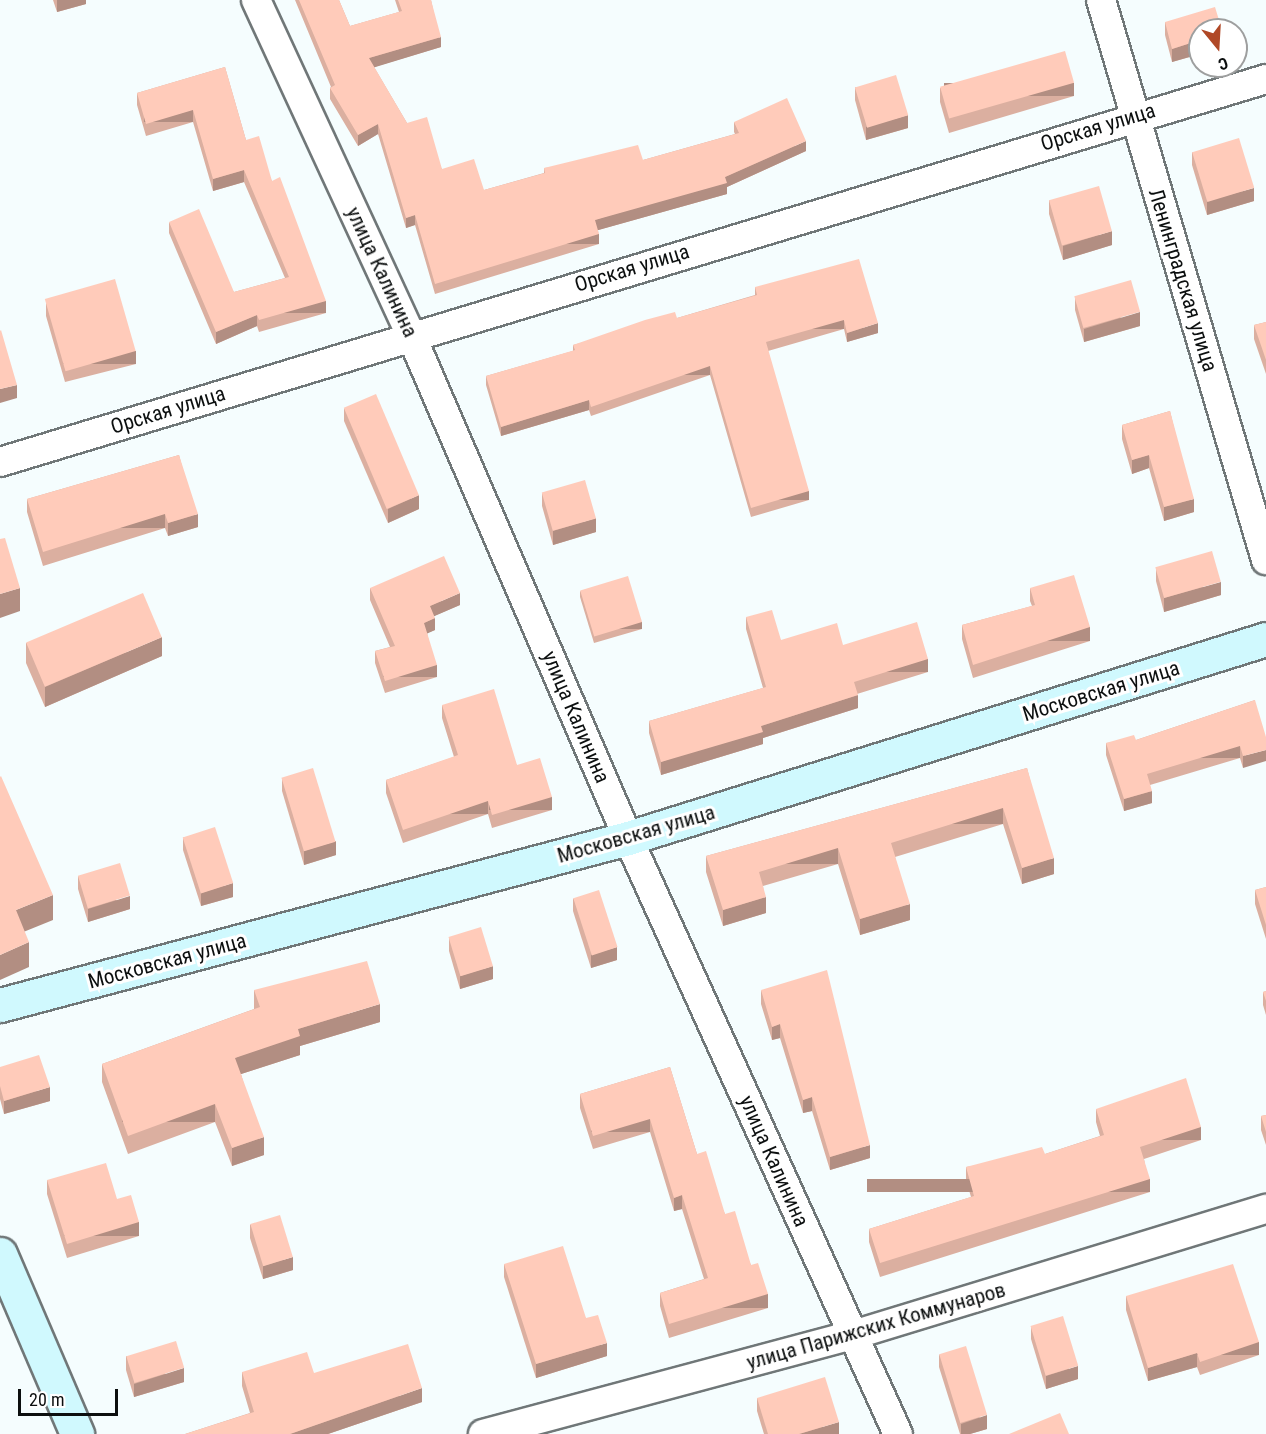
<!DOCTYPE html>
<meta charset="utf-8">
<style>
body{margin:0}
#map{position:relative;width:1266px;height:1434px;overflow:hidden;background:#f5fdfe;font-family:"Roboto Condensed",sans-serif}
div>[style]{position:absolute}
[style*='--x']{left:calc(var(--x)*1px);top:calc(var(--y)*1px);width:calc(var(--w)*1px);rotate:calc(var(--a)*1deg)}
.roads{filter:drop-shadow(2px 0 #707778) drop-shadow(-2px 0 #707778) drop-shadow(0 2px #707778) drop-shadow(0 -2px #707778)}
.street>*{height:28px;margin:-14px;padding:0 14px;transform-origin:14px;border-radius:14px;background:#fff}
.secondary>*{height:33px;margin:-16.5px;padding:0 16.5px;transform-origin:16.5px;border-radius:16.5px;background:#d0f9fe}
.wall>*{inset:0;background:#dbafa0}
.shaded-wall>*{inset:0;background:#b28e82;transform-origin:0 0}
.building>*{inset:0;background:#ffcbba;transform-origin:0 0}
span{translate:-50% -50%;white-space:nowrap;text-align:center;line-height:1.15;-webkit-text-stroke:6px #fff;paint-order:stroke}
.street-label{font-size:21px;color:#0c0f0f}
.north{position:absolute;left:1188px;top:18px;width:60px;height:60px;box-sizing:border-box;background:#fff;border:2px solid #9e9f9f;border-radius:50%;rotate:162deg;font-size:16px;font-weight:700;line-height:24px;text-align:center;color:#0c0f0f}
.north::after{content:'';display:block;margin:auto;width:21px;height:27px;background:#b04826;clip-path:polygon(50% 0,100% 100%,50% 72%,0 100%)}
.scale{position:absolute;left:18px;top:1389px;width:100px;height:27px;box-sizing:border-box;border:3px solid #0c0f0f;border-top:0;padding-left:8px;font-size:18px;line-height:21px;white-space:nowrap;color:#0c0f0f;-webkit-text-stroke:4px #fff;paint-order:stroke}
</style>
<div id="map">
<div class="roads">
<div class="street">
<i style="--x:256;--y:0;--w:369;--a:65.2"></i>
<i style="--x:411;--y:335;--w:548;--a:66.66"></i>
<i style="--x:628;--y:838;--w:654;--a:65.63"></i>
<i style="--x:1101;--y:0;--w:584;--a:73.58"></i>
<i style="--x:0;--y:462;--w:1323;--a:-16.83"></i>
<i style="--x:483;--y:1434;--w:383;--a:-15"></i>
<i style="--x:853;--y:1335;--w:432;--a:-17"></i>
</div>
<div class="secondary">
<i style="--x:0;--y:1005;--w:650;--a:-14.89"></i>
<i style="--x:628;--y:838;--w:668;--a:-17.32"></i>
<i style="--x:0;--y:1254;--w:196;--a:66.8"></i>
</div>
</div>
<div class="wall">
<i style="clip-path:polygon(53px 0,86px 0,86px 4px,57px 12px)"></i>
<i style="clip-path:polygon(295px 0,339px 0,350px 26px,399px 12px,395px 0,431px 0,441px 47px,374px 67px,407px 123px,442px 169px,484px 190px,544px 173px,544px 168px,643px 160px,735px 134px,734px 132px,734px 122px,806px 151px,727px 187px,727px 194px,598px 230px,599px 244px,435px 294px,415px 225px,406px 228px,378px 134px,358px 146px,330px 99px,330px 88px,331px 87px)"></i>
<i style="clip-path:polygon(1165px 22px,1200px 30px,1200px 54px,1172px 62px,1165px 35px)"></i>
<i style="clip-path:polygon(225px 67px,246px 140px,272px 181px,326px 313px,259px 332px,257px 326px,216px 344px,169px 233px,169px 222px,234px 292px,285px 278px,244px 182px,213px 191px,193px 122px,146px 136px,137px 105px,137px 93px)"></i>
<i style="clip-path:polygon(855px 87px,908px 128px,866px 140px,855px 100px)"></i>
<i style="clip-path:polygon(940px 88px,1074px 96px,949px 133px,940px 102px)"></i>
<i style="clip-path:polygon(1192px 152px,1254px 201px,1207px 215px,1192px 165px)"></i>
<i style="clip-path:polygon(1049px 200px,1112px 245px,1063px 260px,1049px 214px)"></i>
<i style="clip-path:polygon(755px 287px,878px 333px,847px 342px,844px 329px,768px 351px,809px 500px,751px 517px,710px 375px,591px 416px,589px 410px,501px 436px,486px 385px,486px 376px,573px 351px,573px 345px,677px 318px,755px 295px)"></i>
<i style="clip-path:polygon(1075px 297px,1140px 326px,1084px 342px,1075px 310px)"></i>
<i style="clip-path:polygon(46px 303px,136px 364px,65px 382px,46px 316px)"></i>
<i style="clip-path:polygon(1266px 322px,1266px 374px,1254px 339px,1254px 325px)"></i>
<i style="clip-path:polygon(344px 408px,419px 509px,388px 523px,344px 421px)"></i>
<i style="clip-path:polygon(1170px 411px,1194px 512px,1164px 521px,1149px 468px,1132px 474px,1122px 439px,1122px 425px)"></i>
<i style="clip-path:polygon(179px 455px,198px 527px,168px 536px,165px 528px,43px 566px,27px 512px,27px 499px)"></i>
<i style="clip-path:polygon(542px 493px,596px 532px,553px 545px,542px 506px)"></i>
<i style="clip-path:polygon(1156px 568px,1221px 595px,1164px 612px,1156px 581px)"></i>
<i style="clip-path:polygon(370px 588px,460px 605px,434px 616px,435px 630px,427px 633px,437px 677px,385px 693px,375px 663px,375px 651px,390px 647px,370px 600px)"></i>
<i style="clip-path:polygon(1030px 588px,1090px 641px,973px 678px,962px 639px,962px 625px,1032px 606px,1030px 601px)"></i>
<i style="clip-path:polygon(580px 591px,642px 629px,594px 643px,580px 597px)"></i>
<i style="clip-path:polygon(746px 617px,781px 640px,843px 645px,928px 672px,857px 694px,858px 708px,763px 738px,763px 744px,661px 775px,649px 733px,649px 721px,763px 688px,746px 629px)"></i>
<i style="clip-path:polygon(26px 643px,162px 656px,45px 707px,26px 663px)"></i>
<i style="clip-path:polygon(1255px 700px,1243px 768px,1240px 758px,1150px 785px,1152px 803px,1124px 811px,1106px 755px,1106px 743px,1136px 740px)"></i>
<i style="clip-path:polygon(442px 705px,517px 765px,552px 810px,492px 828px,488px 814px,403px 843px,386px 793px,386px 780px,454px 757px,442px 718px)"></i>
<i style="clip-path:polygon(1027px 768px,1054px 874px,1022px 884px,1003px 824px,895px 857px,910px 920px,860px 935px,838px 864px,763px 886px,766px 913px,723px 926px,706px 872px,706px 856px)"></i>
<i style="clip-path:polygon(282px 778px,336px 855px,304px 865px,282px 791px)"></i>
<i style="clip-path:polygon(183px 837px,233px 897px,201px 906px,183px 850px)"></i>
<i style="clip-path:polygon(78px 876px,130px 909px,88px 922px,78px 889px)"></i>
<i style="clip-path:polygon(1266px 887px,1266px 939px,1255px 904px,1255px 890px)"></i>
<i style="clip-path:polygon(573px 898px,617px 960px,591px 968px,573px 911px)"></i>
<i style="clip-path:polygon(449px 937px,493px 979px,460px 989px,449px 951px)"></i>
<i style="clip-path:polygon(254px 990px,380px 1022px,300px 1046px,300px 1055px,241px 1074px,264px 1155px,232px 1166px,215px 1122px,128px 1154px,102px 1082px,102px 1064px,254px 1009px)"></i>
<i style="clip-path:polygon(761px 990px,870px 1158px,830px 1170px,812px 1111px,803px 1113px,780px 1038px,772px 1040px,761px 1004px)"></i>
<i style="clip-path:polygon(1266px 991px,1266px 1015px,1263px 1005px,1263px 992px)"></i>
<i style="clip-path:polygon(0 1067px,50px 1101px,4px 1114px,0 1099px)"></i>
<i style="clip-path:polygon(670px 1067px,697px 1154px,725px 1214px,751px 1265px,768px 1308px,669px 1338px,660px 1306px,660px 1293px,704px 1279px,682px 1209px,674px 1211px,650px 1132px,593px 1149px,580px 1108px,580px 1094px)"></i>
<i style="clip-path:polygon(1096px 1109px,1201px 1140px,1144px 1159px,1150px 1192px,880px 1277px,869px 1242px,869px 1229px,971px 1197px,966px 1180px,966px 1167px,1045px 1154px,1100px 1136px,1096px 1122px)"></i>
<i style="clip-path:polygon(1266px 1115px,1266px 1145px,1261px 1130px,1261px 1116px)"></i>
<i style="clip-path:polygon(47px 1180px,117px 1199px,139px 1236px,67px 1258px,47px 1194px)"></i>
<i style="clip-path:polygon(250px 1224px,293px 1270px,263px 1279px,250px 1238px)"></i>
<i style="clip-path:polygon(504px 1264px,586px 1318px,607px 1356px,536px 1378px,504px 1277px)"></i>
<i style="clip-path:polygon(1126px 1296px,1259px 1355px,1200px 1375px,1197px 1367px,1148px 1381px,1126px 1310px)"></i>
<i style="clip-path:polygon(1031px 1326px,1078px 1379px,1046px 1389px,1031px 1339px)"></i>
<i style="clip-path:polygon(939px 1354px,987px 1429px,970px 1434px,960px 1434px,939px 1367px)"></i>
<i style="clip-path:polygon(126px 1356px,184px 1382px,134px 1397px,126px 1370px)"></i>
<i style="clip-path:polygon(242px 1372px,314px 1373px,422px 1402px,328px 1434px,185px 1434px,250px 1413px,242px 1386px)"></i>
<i style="clip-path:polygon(757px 1398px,839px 1434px,764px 1434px,757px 1411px)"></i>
</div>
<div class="shaded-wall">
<i style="clip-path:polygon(57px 0,86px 0,86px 4px,57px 12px)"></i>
<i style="clip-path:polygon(441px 37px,441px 47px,369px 69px,369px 58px)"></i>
<i style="clip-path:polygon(1200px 40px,1200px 54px,1172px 62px,1172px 49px)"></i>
<i style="left:1074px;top:83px;width:13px;height:130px;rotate:90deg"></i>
<i style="left:193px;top:110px;width:12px;height:49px;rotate:90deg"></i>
<i style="clip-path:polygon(908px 115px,908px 128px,866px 140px,866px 127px)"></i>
<i style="clip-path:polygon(378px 124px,378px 134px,358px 146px,358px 135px)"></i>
<i style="clip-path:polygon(806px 141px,806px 151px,727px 187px,727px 194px,595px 231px,595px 220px,725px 177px)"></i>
<i style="clip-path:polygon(244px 170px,244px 182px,213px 191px,213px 179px)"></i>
<i style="clip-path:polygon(1254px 188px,1254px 201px,1207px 215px,1207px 201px)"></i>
<i style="clip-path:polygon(415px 215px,415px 225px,406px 228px,406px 218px)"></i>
<i style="clip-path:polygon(1112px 231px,1112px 245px,1063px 260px,1063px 246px)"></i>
<i style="left:599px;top:234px;width:10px;height:171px;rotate:90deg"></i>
<i style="left:326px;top:301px;width:12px;height:70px;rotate:90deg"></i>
<i style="clip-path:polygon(1140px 312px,1140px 326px,1084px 342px,1084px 329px)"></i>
<i style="clip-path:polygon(257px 315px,257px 326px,216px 344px,216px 332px)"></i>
<i style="left:844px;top:320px;width:9px;height:81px;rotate:90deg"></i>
<i style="clip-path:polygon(878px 323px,878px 333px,847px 342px,847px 333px)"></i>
<i style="left:136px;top:351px;width:13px;height:73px;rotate:90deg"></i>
<i style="left:710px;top:366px;width:9px;height:126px;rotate:90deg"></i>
<i style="clip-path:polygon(17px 385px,17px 398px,0 403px,0 389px)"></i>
<i style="clip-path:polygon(589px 400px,589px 410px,501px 436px,501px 427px)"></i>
<i style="clip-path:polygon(1149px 455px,1149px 468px,1132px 474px,1132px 460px)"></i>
<i style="left:809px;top:491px;width:9px;height:60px;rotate:90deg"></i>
<i style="clip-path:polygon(419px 495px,419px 509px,388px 523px,388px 509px)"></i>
<i style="clip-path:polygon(1194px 499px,1194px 512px,1164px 521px,1164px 507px)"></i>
<i style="left:165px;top:514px;width:14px;height:128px;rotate:90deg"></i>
<i style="clip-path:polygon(198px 514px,198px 527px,168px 536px,168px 523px)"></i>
<i style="clip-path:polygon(596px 518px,596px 532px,553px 545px,553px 531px)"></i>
<i style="clip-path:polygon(1221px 582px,1221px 595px,1164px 612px,1164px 598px)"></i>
<i style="clip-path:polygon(20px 588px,20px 611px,0 618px,0 594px)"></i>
<i style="clip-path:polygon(460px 593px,460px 605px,430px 618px,430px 606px)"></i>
<i style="clip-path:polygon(435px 618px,435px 630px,424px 635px,424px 623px)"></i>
<i style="left:642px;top:622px;width:7px;height:50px;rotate:90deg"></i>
<i style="left:1090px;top:627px;width:14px;height:123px;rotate:90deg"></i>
<i style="clip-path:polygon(162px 637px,162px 656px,45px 707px,45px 687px)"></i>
<i style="left:928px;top:659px;width:13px;height:77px;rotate:90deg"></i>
<i style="left:437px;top:665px;width:12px;height:54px;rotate:90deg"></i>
<i style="clip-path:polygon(858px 695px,858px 708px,763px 738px,763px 744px,661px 775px,661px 762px,761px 726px)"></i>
<i style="left:1240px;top:746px;width:12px;height:97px;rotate:90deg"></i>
<i style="clip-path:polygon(1266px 750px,1266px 761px,1243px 768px,1243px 756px)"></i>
<i style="clip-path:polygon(1152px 791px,1152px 803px,1124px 811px,1124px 799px)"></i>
<i style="left:552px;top:797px;width:13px;height:63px;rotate:90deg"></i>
<i style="left:488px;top:801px;width:13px;height:90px;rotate:90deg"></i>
<i style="left:1003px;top:808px;width:16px;height:117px;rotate:90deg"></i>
<i style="clip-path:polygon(336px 841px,336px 855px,304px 865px,304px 851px)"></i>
<i style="left:838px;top:848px;width:16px;height:83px;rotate:90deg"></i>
<i style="clip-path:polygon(1054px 858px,1054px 874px,1022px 884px,1022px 868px)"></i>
<i style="clip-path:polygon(233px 883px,233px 897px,201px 906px,201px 893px)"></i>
<i style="clip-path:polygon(53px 895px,53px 920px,16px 935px,16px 910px)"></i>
<i style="clip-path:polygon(130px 896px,130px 909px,88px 922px,88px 909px)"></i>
<i style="clip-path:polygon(766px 897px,766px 913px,723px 926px,723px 910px)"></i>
<i style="clip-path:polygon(910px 904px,910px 920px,860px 935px,860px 919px)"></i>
<i style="clip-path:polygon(29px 942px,29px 967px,0 980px,0 955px)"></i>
<i style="clip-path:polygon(617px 947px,617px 960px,591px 968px,591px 955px)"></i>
<i style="clip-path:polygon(493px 966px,493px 979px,460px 989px,460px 976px)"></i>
<i style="clip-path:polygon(380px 1004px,380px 1022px,300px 1046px,300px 1055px,235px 1076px,235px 1058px,298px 1029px)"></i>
<i style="clip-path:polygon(780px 1024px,780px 1038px,772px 1040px,772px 1027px)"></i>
<i style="clip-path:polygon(50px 1087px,50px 1101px,4px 1114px,4px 1101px)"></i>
<i style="clip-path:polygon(812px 1097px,812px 1111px,803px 1113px,803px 1100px)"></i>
<i style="left:215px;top:1104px;width:18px;height:93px;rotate:90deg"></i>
<i style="left:650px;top:1119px;width:13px;height:59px;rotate:90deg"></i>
<i style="left:1201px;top:1127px;width:13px;height:64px;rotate:90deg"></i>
<i style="clip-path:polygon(264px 1137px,264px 1155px,232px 1166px,232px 1148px)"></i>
<i style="clip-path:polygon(870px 1145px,870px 1158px,830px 1170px,830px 1157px)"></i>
<i style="left:1150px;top:1179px;width:13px;height:283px;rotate:90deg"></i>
<i style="clip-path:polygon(682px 1195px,682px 1209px,674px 1211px,674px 1198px)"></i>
<i style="left:139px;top:1222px;width:14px;height:75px;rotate:90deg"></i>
<i style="clip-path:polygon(293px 1257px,293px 1270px,263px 1279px,263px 1266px)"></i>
<i style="left:768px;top:1294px;width:14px;height:103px;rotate:90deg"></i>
<i style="left:1259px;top:1342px;width:13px;height:62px;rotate:90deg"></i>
<i style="clip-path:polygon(607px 1343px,607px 1356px,536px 1378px,536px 1364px)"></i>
<i style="clip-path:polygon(1197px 1353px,1197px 1367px,1148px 1381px,1148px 1368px)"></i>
<i style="clip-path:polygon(1078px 1366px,1078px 1379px,1046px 1389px,1046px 1376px)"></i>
<i style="clip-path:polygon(184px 1368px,184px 1382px,134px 1397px,134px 1384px)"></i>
<i style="clip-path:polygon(422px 1388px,422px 1402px,328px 1434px,290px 1434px)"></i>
<i style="clip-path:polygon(987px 1415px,987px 1429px,970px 1434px,961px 1434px,961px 1424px)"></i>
<i style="clip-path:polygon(839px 1422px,839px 1434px,799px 1434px)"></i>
</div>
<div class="building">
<i style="clip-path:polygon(299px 0,339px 0,350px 26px,402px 11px,398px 0,431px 0,441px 37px,369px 58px,407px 123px,427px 117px,442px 169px,474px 159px,484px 190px,545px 173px,544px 168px,638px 145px,643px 160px,739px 133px,734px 122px,787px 98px,806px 141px,725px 177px,727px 183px,595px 220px,599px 234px,435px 284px,415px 215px,406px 218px,378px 124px,358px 135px,330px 88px,335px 85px)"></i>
<i style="clip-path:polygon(1215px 7px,1222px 30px,1200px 30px,1200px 40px,1172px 49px,1165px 22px)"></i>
<i style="left:1065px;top:51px;width:33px;height:130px;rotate:74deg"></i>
<i style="clip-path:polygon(225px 67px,246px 140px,259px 136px,272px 181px,280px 177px,326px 301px,259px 320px,257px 315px,216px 332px,169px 222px,199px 209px,234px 292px,289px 277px,244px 170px,213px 179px,193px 110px,146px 124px,137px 93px)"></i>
<i style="left:896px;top:75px;width:42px;height:43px;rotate:73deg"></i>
<i style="left:1239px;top:138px;width:52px;height:49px;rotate:73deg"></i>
<i style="left:1099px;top:186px;width:47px;height:52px;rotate:74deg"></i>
<i style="clip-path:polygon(859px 259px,878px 323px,847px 333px,844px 320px,766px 342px,809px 491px,751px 508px,710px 366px,591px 407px,589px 400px,501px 427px,486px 376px,575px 350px,573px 345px,645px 320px,675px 312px,677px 318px,757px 295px,755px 287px)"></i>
<i style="left:115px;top:279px;width:75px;height:73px;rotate:74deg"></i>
<i style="left:1131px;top:280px;width:33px;height:59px;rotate:74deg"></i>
<i style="clip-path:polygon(1266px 322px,1266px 360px,1254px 325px)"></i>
<i style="clip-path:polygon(1px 330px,17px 385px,0 389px,0 331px)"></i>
<i style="left:376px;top:394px;width:110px;height:35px;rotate:67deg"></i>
<i style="clip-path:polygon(1170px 411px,1194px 499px,1164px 507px,1149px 455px,1132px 460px,1122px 425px)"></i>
<i style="clip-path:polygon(179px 455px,198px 514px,168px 523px,165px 514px,43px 552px,27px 499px)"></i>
<i style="left:585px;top:480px;width:40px;height:45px;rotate:74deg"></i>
<i style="clip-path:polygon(5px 538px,20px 588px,0 594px,0 539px)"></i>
<i style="left:1212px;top:551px;width:32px;height:59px;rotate:74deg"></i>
<i style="clip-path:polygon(444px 556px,460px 593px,430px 606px,435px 618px,424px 623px,437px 665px,385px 681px,375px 651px,395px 646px,370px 588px)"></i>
<i style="clip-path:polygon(1074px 575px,1090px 627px,973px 665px,962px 625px,1035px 605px,1030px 588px)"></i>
<i style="left:628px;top:576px;width:48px;height:50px;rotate:73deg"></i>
<i style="left:143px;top:593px;width:48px;height:127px;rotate:67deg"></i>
<i style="clip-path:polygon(772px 610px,781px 640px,837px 623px,843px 645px,917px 622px,928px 659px,854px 682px,858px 695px,761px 726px,763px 732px,661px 762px,649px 721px,766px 687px,746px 617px)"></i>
<i style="clip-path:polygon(494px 689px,517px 765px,540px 758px,552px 797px,492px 815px,488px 801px,403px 830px,386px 780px,458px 755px,442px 705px)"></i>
<i style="clip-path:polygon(1255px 700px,1266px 737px,1266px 750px,1243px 756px,1240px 746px,1147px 774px,1152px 791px,1124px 799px,1106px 743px,1134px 735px,1136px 740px)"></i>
<i style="left:313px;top:768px;width:77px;height:33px;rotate:73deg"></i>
<i style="clip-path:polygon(1027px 768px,1054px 858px,1022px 868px,1003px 808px,891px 843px,910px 904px,860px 919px,838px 848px,759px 872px,766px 897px,723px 910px,706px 856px)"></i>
<i style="clip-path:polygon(1px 776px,53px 895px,16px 910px,29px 942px,0 955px,0 777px)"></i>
<i style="left:215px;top:827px;width:59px;height:34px;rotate:72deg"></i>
<i style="left:120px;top:863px;width:34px;height:44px;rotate:73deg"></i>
<i style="clip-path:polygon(1266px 887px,1266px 925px,1255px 890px)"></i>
<i style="left:599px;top:890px;width:60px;height:27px;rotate:72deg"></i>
<i style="left:481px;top:927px;width:41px;height:34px;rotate:73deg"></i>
<i style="clip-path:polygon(367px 961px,380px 1004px,298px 1029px,300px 1036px,235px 1058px,264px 1137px,232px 1148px,215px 1104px,128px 1136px,102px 1064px,260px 1007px,254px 990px)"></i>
<i style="clip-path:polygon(827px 970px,870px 1145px,830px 1157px,812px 1097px,803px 1100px,780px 1024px,772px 1027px,761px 990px)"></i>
<i style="clip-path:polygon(1266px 991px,1266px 1001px,1263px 992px)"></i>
<i style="clip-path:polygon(39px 1055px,50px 1087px,4px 1101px,0 1086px,0 1067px)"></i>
<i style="clip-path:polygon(670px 1067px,697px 1154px,706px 1151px,725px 1214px,735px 1211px,751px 1265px,758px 1263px,768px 1294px,669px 1324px,660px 1293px,708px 1278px,682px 1195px,674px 1198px,650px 1119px,593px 1136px,580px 1094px)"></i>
<i style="clip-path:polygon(1186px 1078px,1201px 1127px,1140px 1147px,1150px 1179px,880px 1263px,869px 1229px,974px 1196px,966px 1167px,1042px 1147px,1045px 1154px,1104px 1135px,1096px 1109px)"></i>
<i style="clip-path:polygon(1266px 1115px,1266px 1132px,1261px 1116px)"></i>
<i style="clip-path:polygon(106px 1163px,117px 1199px,131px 1195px,139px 1222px,67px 1244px,47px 1180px)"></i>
<i style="left:280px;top:1215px;width:44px;height:31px;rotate:73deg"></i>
<i style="clip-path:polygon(563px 1246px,586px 1318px,598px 1315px,607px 1343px,536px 1364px,504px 1264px)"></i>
<i style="clip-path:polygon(1233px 1264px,1259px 1342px,1200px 1362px,1197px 1353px,1148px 1368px,1126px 1296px)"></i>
<i style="left:1063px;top:1316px;width:52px;height:34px;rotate:73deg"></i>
<i style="left:176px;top:1341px;width:28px;height:52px;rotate:73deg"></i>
<i style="clip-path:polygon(408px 1344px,422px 1388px,290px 1434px,185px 1434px,254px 1412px,242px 1372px,307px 1352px,314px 1373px)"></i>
<i style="left:966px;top:1346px;width:72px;height:28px;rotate:73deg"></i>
<i style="clip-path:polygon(825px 1377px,839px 1422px,799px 1434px,768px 1434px,757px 1398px)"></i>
<i style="clip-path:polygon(1060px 1413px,1069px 1434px,1009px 1434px)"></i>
</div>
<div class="street-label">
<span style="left:1098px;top:127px;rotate:-17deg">Орская улица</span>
<span style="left:632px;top:268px;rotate:-17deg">Орская улица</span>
<span style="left:382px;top:272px;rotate:65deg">улица Калинина</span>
<span style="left:1183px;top:280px;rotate:73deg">Ленинградская улица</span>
<span style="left:168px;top:410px;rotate:-17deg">Орская улица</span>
<span style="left:1101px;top:691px;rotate:-17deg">Московская улица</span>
<span style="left:576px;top:717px;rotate:67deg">улица Калинина</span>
<span style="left:636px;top:834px;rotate:-16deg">Московская улица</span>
<span style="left:167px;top:961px;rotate:-15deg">Московская улица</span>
<span style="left:774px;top:1161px;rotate:66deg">улица Калинина</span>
<span style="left:876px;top:1326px;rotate:-16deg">улица Парижских Коммунаров</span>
</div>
<div class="north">С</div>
<div class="scale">20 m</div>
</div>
